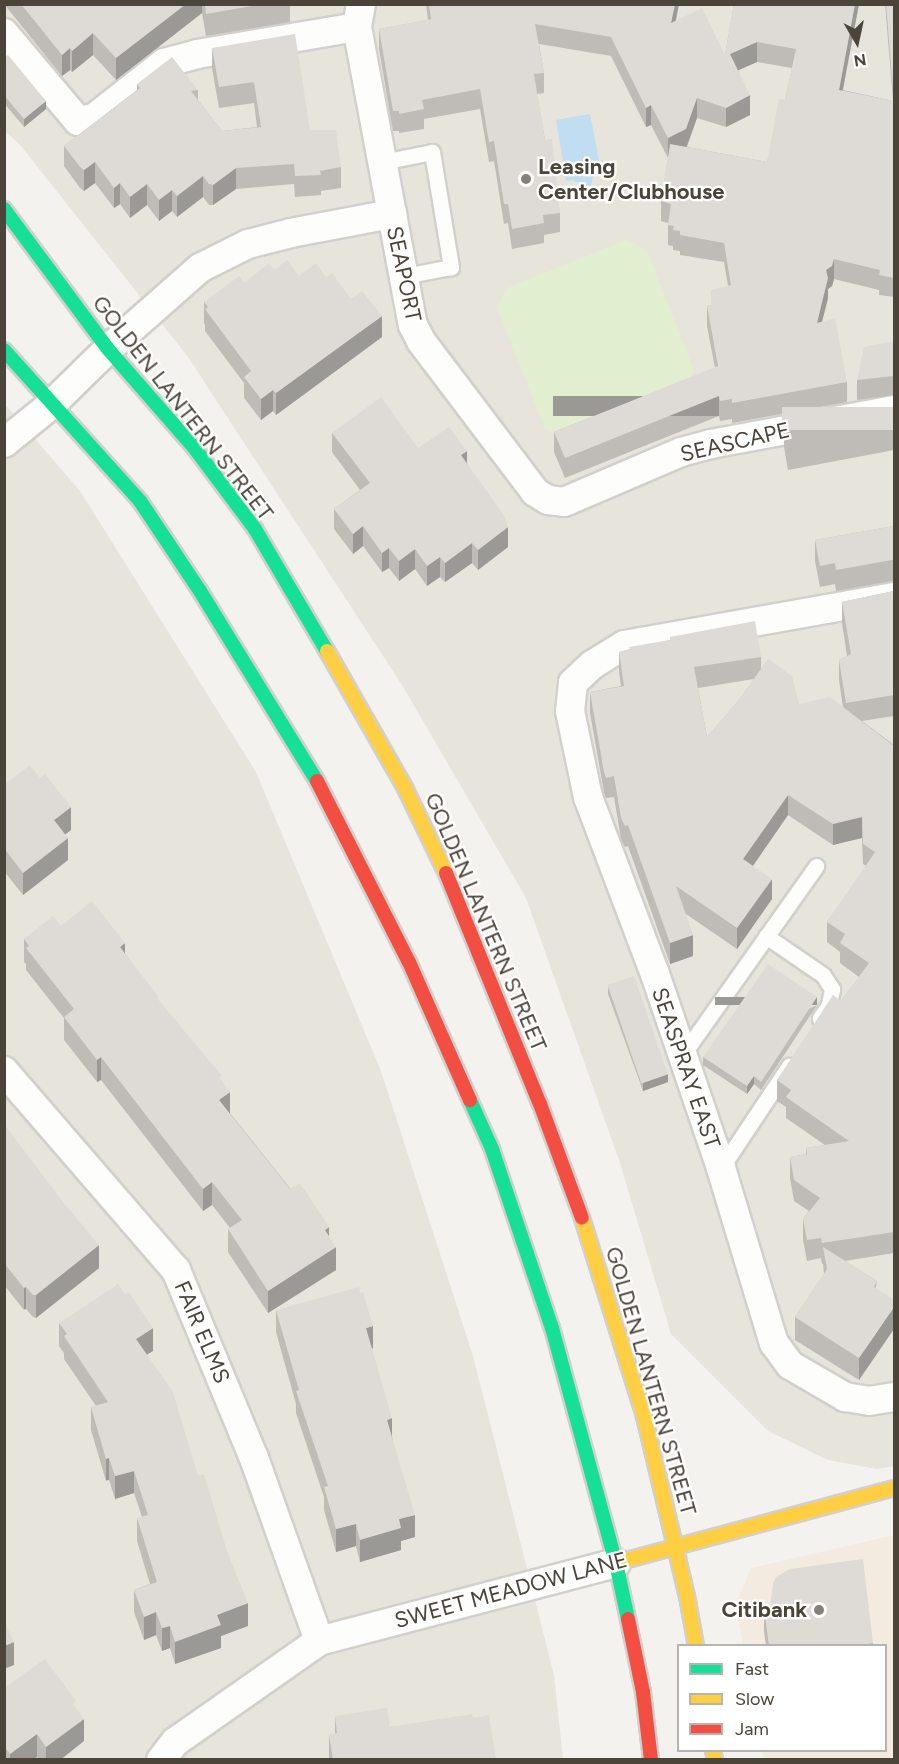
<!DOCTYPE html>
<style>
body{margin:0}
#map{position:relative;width:899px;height:1764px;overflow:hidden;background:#f4f2ee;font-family:Figtree,sans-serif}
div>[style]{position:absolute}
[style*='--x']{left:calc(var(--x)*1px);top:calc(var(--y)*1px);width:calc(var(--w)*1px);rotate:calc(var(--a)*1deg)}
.residential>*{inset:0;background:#e7e4dc}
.commercial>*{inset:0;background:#f3ebdf}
.green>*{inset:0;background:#e1eecf}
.water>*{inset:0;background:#c0ddf1}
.roads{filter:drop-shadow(2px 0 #d2d0cb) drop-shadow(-2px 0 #d2d0cb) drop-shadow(0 2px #d2d0cb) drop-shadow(0 -2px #d2d0cb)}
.lane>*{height:15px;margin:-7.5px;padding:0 7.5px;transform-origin:7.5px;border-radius:7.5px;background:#fdfdfc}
.street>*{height:28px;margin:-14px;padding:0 14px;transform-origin:14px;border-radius:14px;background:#fdfdfc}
.fast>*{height:14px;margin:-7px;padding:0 7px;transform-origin:7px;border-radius:7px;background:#16e098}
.slow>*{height:14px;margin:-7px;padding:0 7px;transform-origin:7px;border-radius:7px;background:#ffcf43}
.jam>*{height:14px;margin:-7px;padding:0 7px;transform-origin:7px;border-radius:7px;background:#f24e42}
.wall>*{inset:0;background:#bfbcb8}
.shaded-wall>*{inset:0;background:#9b9996;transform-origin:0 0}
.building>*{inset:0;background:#dedbd6;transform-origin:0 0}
.dots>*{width:16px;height:16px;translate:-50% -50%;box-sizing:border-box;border:3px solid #fff;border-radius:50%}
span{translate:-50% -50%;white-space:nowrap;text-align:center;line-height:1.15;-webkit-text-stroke:4.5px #fff;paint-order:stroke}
.poi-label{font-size:22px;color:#4b4439;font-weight:700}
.left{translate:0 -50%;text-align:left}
.right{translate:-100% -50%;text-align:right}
.street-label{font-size:22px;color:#4b4439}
.frame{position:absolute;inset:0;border:6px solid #4b4439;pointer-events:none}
.legend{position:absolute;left:677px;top:1644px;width:210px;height:108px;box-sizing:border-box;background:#fff;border:2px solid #b7b4b0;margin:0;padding:8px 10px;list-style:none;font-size:18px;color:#4b4439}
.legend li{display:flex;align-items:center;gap:12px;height:30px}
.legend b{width:30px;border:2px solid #b7b4b0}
.north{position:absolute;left:827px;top:12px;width:60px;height:60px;-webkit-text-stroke:4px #fff;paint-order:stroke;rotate:171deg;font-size:16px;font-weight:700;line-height:24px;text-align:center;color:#4b4439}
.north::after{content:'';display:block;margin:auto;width:21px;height:27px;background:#4b4439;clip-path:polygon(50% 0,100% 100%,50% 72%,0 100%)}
</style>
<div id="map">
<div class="residential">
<i style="clip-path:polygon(4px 5px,894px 5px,894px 1466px,877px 1469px,828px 1460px,768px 1431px,671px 1334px,620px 1163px,526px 898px,402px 685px,188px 357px,21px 146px,5px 131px)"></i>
<i style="clip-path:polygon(4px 403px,80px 491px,256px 772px,381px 1071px,473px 1356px,554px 1675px,563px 1759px,5px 1759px)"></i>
</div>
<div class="commercial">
<i style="clip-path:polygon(894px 1535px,894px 1759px,764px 1759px,762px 1751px,886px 1750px,886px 1646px,743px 1645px,736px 1603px,751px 1568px)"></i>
</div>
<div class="green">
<i style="clip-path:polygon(626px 240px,647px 250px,694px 370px,686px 389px,567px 438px,545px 429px,497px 308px,507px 288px)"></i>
</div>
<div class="water">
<i style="clip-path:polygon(590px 114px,602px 175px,593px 176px,591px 186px,579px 188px,578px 183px,573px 180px,566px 181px,556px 120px)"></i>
</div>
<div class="roads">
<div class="lane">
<i style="--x:382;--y:162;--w:51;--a:-11.3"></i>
<i style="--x:432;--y:152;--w:117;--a:80.6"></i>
<i style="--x:451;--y:267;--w:48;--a:169.2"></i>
<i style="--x:766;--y:936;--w:69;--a:34.4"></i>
<i style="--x:823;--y:975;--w:17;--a:57"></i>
<i style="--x:832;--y:989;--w:16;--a:101"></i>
<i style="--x:829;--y:1005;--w:16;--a:125"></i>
<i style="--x:681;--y:1057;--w:234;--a:-54.7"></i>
<i style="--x:721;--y:1168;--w:123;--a:-56.3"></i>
</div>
<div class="street">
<i style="--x:361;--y:4;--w:23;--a:100"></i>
<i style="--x:357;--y:27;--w:303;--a:79.4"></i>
<i style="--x:413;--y:325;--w:18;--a:63"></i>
<i style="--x:421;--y:341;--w:189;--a:52.9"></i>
<i style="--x:535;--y:492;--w:15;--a:32"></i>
<i style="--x:548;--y:500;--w:16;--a:7"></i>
<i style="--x:564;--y:502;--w:127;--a:-23.1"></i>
<i style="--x:681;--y:452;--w:31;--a:-15"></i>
<i style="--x:711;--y:444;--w:186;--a:-10.5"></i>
<i style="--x:4;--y:33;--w:115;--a:49.9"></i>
<i style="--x:78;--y:121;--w:16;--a:-11"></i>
<i style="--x:94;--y:118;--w:89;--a:-38.2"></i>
<i style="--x:164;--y:63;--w:34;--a:-15"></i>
<i style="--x:197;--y:54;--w:162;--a:-9.6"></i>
<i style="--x:4;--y:443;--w:60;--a:-39"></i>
<i style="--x:51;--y:405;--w:80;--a:-44.5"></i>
<i style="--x:108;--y:349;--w:123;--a:-41.4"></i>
<i style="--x:200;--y:268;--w:54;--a:-26.6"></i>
<i style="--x:248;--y:244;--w:44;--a:-14.3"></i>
<i style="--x:291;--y:233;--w:103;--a:-10.7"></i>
<i style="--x:894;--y:597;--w:274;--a:169.9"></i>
<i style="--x:624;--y:645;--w:38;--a:148"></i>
<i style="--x:592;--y:665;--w:26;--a:137"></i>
<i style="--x:573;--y:683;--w:28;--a:96"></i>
<i style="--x:570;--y:711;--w:88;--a:78.2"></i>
<i style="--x:588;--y:797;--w:189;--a:69.3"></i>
<i style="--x:655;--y:974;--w:205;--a:71.2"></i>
<i style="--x:721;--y:1168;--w:183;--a:73.2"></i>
<i style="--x:774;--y:1343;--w:27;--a:54"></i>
<i style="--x:790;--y:1365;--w:64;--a:30.2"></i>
<i style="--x:845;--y:1397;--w:24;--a:9"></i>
<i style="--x:869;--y:1401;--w:25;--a:-9"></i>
<i style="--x:4;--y:1071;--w:263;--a:49.2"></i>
<i style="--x:176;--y:1270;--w:204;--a:67.5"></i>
<i style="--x:254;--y:1458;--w:194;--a:70.4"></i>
<i style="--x:161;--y:1760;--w:23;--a:-52"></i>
<i style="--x:175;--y:1742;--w:176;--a:-35"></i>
<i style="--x:319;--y:1641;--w:307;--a:-14.7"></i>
</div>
<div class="fast">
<i style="--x:4;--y:209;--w:174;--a:53.4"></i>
<i style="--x:108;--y:349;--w:134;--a:48.9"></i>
<i style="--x:196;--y:450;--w:99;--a:53.2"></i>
<i style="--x:255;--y:529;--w:142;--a:59.5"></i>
<i style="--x:4;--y:350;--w:203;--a:48"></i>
<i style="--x:140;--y:501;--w:108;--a:56.3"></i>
<i style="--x:200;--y:591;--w:223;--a:58.4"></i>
<i style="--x:470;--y:1100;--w:54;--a:65.8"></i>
<i style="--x:492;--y:1149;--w:189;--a:71.5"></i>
<i style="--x:552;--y:1328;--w:244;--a:74.8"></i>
<i style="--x:616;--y:1563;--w:57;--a:77.9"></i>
</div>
<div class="slow">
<i style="--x:327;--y:651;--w:158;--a:60.3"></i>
<i style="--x:405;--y:788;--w:94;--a:64.2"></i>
<i style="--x:582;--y:1218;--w:207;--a:72.6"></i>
<i style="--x:644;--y:1416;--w:185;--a:76.6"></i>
<i style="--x:687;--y:1596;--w:51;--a:79.8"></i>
<i style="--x:616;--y:1563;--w:288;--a:-15.1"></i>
<i style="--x:713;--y:1750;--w:10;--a:79"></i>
</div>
<div class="jam">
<i style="--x:317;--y:781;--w:203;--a:63.1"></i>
<i style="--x:409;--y:962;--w:151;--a:66.2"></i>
<i style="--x:446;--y:873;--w:249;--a:67.9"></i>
<i style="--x:540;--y:1104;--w:121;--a:69.8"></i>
<i style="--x:628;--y:1619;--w:75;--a:78.4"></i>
<i style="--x:643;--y:1692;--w:68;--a:83.3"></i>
</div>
</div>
<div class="wall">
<i style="clip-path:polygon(4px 4px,290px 4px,290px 22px,206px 36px,202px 13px,116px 80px,93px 55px,72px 72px,70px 70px,62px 76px)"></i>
<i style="clip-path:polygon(evenodd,426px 4px,679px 4px,676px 21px,725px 55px,734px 4px,859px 4px,843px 90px,893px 101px,885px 4px,894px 4px,894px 297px,879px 295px,879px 290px,834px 279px,832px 286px,828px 289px,828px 298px,822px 321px,847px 382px,847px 402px,732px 423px,732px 419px,720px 421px,719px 416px,565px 478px,554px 452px,554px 432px,715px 368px,707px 326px,707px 306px,711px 305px,728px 286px,724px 262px,680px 255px,680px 251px,673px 250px,673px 246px,668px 245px,668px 223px,661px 221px,661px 201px,668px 158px,651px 125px,646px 127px,611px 56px,539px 44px,544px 73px,544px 93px,537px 94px,545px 140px,560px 213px,560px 232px,544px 235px,544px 243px,512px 249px,508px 223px,504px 224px,494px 161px,489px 162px,480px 109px,424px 119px,424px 129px,399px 133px,399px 131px,393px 131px,379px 49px,379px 29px,428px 20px,426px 4px,757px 62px,792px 68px,785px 100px,767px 162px,687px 147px,697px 118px,726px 127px,750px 115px,738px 70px,757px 62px)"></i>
<i style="clip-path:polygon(212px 48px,310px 130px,341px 167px,341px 188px,321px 191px,321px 195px,295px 197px,294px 184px,236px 189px,213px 205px,209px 205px,203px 197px,177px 217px,172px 211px,159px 221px,147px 205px,130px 218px,120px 204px,114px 208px,95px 183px,84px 191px,80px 188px,64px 166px,64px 146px,137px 90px,137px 84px,198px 90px,198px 100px,222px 131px,257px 127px,254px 103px,219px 108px,212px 68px)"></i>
<i style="clip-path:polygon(4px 58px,46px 109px,24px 127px,4px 103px)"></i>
<i style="clip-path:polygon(274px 270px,299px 276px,326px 277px,351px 299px,382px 337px,276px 415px,273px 411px,261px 420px,244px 398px,244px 383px,205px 331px,205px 325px,204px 323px,204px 302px,244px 283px)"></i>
<i style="clip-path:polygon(894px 341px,894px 395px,857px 400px,857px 380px)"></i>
<i style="clip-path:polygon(894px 407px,894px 450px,788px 470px,784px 447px,784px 427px)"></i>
<i style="clip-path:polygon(332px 433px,418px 448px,467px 463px,508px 547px,478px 570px,472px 563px,445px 582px,440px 577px,427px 586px,415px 569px,399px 581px,389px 568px,382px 572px,363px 546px,353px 554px,334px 529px,334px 509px,360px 490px,332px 452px)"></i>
<i style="clip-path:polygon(894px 526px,894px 581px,892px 581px,836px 591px,835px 584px,820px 587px,815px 561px,815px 540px)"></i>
<i style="clip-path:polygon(evenodd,894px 591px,894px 716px,862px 721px,894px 745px,894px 1253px,845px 1261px,877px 1281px,859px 1380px,795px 1340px,795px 1317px,824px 1274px,823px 1264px,822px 1264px,821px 1258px,807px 1261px,803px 1240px,803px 1219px,809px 1211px,794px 1201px,790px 1178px,790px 1157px,806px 1154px,806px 1148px,825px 1145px,786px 1118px,786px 1107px,777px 1101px,777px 1080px,841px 1001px,859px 977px,840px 963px,840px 952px,827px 942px,827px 922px,866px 866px,863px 864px,862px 838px,833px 845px,788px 815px,753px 866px,772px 899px,737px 949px,686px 914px,693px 956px,670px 964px,628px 846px,625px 847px,621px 839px,614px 797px,606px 798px,604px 792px,590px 713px,590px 692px,621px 686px,619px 672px,619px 652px,670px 640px,670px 637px,761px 657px,761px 668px,799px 704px,843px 707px,839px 680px,839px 660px,847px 656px,842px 623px,842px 602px,894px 591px,754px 679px,739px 700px,707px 737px,698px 688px,754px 679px)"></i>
<i style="clip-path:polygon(4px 785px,71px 830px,65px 834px,68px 860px,23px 895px,4px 871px)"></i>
<i style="clip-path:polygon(61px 926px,125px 953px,158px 1000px,222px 1082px,230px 1113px,329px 1237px,336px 1270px,268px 1313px,228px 1252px,228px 1229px,230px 1228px,212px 1205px,203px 1211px,101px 1080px,97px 1082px,64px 1040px,64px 1018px,26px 970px,26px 964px,24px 962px,24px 939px)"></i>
<i style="clip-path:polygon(608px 986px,668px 1082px,643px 1091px,608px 994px)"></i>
<i style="clip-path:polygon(817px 1005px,761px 1090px,754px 1084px,747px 1094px,703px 1065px,703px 1057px)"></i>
<i style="clip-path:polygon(4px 1124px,99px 1268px,36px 1318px,33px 1317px,26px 1309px,24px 1310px,4px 1285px)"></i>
<i style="clip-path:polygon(276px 1310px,373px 1348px,372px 1349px,415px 1537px,401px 1541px,401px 1550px,360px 1562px,356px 1546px,336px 1552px,324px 1510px,324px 1497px,296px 1413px,296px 1404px,276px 1332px)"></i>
<i style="clip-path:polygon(59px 1323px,153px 1351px,147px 1354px,198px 1476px,248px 1626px,221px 1636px,221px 1648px,175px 1664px,170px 1648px,162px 1651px,156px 1635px,144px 1640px,134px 1612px,134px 1590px,150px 1584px,137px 1541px,137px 1518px,142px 1517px,134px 1493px,115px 1499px,109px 1480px,106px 1481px,91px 1430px,91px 1407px,96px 1406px,64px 1359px,64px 1353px,59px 1346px)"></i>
<i style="clip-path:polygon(764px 1609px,873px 1643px,873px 1646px,766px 1646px,764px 1631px)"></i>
<i style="clip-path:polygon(4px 1688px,76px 1709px,84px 1741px,60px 1760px,39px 1760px,37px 1757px,33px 1760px,4px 1760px)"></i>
<i style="clip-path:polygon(335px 1716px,390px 1727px,473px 1718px,496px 1760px,329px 1760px,329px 1735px,335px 1734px)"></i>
</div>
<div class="shaded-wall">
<i style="clip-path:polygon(186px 4px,202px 4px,202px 13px,116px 80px,116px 58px)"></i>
<i style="clip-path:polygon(675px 4px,679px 4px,671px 42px,671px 23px)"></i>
<i style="clip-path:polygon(855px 4px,859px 4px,839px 109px,839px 90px)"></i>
<i style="clip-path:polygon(93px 33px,93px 55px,72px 72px,72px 51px)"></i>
<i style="clip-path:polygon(757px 42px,757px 62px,730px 74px,730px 54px)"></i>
<i style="clip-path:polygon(70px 48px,70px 70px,62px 76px,62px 55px)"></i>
<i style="clip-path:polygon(750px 95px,750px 115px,726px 127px,726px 108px)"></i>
<i style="clip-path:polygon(697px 98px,697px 118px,686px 148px,668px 158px,668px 138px)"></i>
<i style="clip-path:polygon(46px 101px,46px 109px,24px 127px,24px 119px)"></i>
<i style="clip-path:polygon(651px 105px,651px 125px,646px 127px,646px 108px)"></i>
<i style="clip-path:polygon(95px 162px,95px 183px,84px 191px,84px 170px)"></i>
<i style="clip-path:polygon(236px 168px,236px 189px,213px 205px,213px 185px)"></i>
<i style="clip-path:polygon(203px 176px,203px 197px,177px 217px,177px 196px)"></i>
<i style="clip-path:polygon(120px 183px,120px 204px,114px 208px,114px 188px)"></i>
<i style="clip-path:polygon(147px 184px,147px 205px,130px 218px,130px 197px)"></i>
<i style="clip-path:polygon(172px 190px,172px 211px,159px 221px,159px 200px)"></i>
<i style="clip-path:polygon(834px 259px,834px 279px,832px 286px,828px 289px,828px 298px,817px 342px,817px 323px,826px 270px)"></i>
<i style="clip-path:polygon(382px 316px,382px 337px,276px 415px,276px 393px)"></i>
<i style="clip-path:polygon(273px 390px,273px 411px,261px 420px,261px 399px)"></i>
<i style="left:719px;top:396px;width:20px;height:166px;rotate:90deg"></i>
<i style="clip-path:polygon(467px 451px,467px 471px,461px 455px)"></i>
<i style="clip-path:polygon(363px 526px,363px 546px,353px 554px,353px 534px)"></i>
<i style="clip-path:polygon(508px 527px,508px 547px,478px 570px,478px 550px)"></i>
<i style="clip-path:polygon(472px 543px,472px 563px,445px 582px,445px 563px)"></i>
<i style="clip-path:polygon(389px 548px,389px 568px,382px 572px,382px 553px)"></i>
<i style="clip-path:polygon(415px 549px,415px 569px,399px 581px,399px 561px)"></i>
<i style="clip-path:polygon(440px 557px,440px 577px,427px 586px,427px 566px)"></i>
<i style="clip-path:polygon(788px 795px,788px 815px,743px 880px,743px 859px)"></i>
<i style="clip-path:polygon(71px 807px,71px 830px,54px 843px,54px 820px)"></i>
<i style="clip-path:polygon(862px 817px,862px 838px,833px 845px,833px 824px)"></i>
<i style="clip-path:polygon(68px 838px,68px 860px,23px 895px,23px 873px)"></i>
<i style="clip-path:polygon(772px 879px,772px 899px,737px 949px,737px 928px)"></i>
<i style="clip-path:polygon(693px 935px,693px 956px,670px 964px,670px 943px)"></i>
<i style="clip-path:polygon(125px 943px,125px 966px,120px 947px)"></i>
<i style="left:817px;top:997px;width:8px;height:102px;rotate:90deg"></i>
<i style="clip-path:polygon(101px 1057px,101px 1080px,97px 1082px,97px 1060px)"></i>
<i style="clip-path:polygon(668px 1074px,668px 1082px,643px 1091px,643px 1083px)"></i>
<i style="clip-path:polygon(754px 1076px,754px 1084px,747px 1094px,747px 1086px)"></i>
<i style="clip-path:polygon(230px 1092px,230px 1115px,219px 1100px)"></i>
<i style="clip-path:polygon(212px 1182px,212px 1205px,203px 1211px,203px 1189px)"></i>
<i style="clip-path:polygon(329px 1227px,329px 1250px,325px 1230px)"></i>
<i style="clip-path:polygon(99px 1245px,99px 1268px,36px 1318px,36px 1295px)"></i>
<i style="clip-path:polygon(336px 1247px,336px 1270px,268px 1313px,268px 1291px)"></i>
<i style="left:26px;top:1287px;width:22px;height:2px;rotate:90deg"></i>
<i style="clip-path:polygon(894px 1307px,894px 1329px,859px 1380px,859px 1358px)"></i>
<i style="clip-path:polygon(373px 1326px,373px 1348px,366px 1350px,366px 1328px)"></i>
<i style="clip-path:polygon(153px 1328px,153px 1351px,136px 1361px,136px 1339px)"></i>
<i style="clip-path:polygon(392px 1418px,392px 1440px,387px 1420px)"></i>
<i style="left:109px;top:1458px;width:22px;height:3px;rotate:90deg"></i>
<i style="clip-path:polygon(134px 1471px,134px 1493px,115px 1499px,115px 1476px)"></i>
<i style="clip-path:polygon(415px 1515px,415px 1537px,401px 1541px,401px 1550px,360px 1562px,360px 1540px,399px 1519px)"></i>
<i style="clip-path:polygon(356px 1524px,356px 1546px,336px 1552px,336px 1529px)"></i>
<i style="clip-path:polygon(248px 1603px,248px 1626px,221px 1636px,221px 1648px,175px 1664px,175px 1642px,217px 1615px)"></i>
<i style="clip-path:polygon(156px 1612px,156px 1635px,144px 1640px,144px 1617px)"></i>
<i style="clip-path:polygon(170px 1626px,170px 1648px,162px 1651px,162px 1628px)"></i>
<i style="clip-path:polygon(14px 1642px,14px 1665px,4px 1669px,4px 1646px)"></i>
<i style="clip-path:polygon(84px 1719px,84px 1741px,60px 1760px,46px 1760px,46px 1747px)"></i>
<i style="clip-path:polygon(37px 1734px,37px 1757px,33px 1760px,10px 1760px,10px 1754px)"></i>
</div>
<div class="building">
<i style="clip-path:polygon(21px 4px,186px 4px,116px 58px,93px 33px,72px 51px,70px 48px,62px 55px)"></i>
<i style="clip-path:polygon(205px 4px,263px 4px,206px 14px)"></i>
<i style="clip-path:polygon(429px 4px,675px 4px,671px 23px,702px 8px,725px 55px,734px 4px,855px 4px,839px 90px,894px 101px,894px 278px,879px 275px,880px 270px,834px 259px,832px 266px,826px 270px,828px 278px,817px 323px,835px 318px,847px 382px,732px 403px,732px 399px,720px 401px,719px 396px,565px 458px,554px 432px,718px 366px,707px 306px,711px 305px,711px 290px,731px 285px,724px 243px,680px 235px,680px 231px,673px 230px,674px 226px,668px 225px,671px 204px,661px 201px,670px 144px,767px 162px,779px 99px,785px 100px,796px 49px,757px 42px,730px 54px,750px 95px,726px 108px,697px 98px,686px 129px,668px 138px,651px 105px,646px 108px,611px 37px,535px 24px,544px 73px,534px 74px,545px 140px,552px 139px,560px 213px,543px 215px,544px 223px,512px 229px,508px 204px,504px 204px,494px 141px,489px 142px,480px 89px,422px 100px,424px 109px,399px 114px,399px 111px,393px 111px,379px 29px,431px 19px)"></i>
<i style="clip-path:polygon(886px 4px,894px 4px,894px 101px)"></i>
<i style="clip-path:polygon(295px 34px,310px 130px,336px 130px,341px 167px,320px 171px,321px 175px,295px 176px,294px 164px,236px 168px,213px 185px,209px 184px,203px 176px,177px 196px,172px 190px,159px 200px,147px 184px,130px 197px,120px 183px,114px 188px,95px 162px,84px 170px,80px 167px,64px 146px,140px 88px,137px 84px,172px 57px,198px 90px,191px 91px,222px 131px,261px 127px,254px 82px,219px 87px,212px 48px)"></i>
<i style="clip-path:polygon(8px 55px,46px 101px,24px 119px,4px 95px,4px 58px)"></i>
<i style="clip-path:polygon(287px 260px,299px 276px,316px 263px,326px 277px,332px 273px,351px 299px,362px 291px,382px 316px,276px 393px,273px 390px,261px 399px,244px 377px,251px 371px,205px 309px,208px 307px,204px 302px,239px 276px,244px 283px,269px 263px,274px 270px)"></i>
<i style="clip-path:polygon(894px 341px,894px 376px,857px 380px,864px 347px)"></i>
<i style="clip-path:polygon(381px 397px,418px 448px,449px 427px,467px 451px,461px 455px,503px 514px,508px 527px,478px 550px,472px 543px,445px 563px,440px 557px,427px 566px,415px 549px,399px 561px,389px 548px,382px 553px,363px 526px,353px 534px,334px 509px,370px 483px,332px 433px)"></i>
<i style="left:894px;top:407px;width:23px;height:112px;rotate:90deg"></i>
<i style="clip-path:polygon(894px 526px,894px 560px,892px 560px,836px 570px,835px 563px,820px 566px,815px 540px)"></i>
<i style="clip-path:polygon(894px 591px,894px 695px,846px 703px,839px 660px,851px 654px,842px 602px)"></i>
<i style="clip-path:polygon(755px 621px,761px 657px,694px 667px,707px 737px,739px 700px,768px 659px,792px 676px,799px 704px,830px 697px,894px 746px,894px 1232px,822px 1243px,821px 1238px,807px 1240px,803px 1219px,820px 1198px,794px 1180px,790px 1157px,807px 1154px,806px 1148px,849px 1141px,786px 1097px,791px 1090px,777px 1080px,833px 995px,841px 1001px,869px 963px,840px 943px,845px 934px,827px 922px,875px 852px,863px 844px,862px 817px,833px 824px,788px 795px,743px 859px,772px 879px,737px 928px,676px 886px,693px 935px,670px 943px,628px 825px,625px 826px,621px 818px,614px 776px,606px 778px,604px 772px,590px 692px,624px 686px,619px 652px,630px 649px,629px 647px,670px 640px,670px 637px)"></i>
<i style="clip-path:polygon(30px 765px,40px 778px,45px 774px,71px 807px,54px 820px,68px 838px,23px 873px,4px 848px,4px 785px)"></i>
<i style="clip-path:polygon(92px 901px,125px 943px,120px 947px,158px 996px,157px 998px,222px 1076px,219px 1078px,230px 1092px,219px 1100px,290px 1189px,300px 1183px,329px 1227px,325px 1230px,336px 1247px,268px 1291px,228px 1229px,242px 1220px,212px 1182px,203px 1189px,101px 1057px,97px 1060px,64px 1017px,74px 1009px,26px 948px,29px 946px,24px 939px,53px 916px,61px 926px)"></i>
<i style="clip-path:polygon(768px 964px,817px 997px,761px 1082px,754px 1076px,747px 1086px,703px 1057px)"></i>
<i style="left:634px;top:976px;width:104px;height:28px;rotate:71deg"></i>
<i style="clip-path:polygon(4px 1124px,63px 1202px,99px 1245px,36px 1295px,33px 1295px,26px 1287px,24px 1288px,4px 1263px)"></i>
<i style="clip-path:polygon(823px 1247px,877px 1281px,874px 1287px,894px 1300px,894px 1307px,859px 1358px,795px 1317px,827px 1269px)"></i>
<i style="clip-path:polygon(118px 1284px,125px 1294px,129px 1292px,153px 1328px,136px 1339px,173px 1392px,198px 1476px,204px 1474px,227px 1551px,248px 1603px,217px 1615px,221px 1625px,175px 1642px,170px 1626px,162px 1628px,156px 1612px,144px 1617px,134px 1590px,157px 1582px,137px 1518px,148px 1515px,134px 1471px,115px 1476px,109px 1458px,106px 1459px,91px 1407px,108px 1402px,64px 1336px,67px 1334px,59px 1323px)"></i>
<i style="clip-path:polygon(359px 1287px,360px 1293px,363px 1292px,373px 1326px,366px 1328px,392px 1418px,387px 1420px,415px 1515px,399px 1519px,401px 1528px,360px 1540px,356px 1524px,336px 1529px,324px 1487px,328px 1486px,296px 1391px,299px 1390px,276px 1310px)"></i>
<i style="clip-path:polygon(863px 1559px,873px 1643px,855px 1646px,769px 1646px,764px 1609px,770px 1608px,773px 1584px,776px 1577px,790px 1569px)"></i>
<i style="clip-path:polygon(4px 1621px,14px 1642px,4px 1646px)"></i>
<i style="clip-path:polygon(45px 1659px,76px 1701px,73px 1704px,84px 1719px,46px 1747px,37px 1734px,10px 1754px,4px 1746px,4px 1688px)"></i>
<i style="clip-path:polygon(387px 1708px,390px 1727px,472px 1714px,473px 1718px,489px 1715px,496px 1760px,333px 1760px,329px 1735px,337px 1733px,335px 1716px)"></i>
</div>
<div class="dots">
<i style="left:526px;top:179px;background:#868178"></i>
<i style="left:819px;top:1610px;background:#868178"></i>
</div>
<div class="poi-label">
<span class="left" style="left:538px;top:179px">Leasing<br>Center/Clubhouse</span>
<span class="right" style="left:807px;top:1610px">Citibank</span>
</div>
<div class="street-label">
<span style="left:404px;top:274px;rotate:78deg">SEAPORT</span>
<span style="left:183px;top:408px;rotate:52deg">GOLDEN LANTERN STREET</span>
<span style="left:735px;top:442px;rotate:-13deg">SEASCAPE</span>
<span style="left:486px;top:922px;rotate:67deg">GOLDEN LANTERN STREET</span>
<span style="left:686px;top:1068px;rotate:71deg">SEASPRAY EAST</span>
<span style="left:202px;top:1332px;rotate:67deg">FAIR ELMS</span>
<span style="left:651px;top:1381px;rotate:74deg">GOLDEN LANTERN STREET</span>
<span style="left:511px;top:1590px;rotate:-15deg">SWEET MEADOW LANE</span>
</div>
<div class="frame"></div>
<ul class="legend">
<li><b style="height:8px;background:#16e098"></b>Fast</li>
<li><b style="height:8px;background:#ffcf43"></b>Slow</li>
<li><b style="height:8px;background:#f24e42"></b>Jam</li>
</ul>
<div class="north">N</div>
</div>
